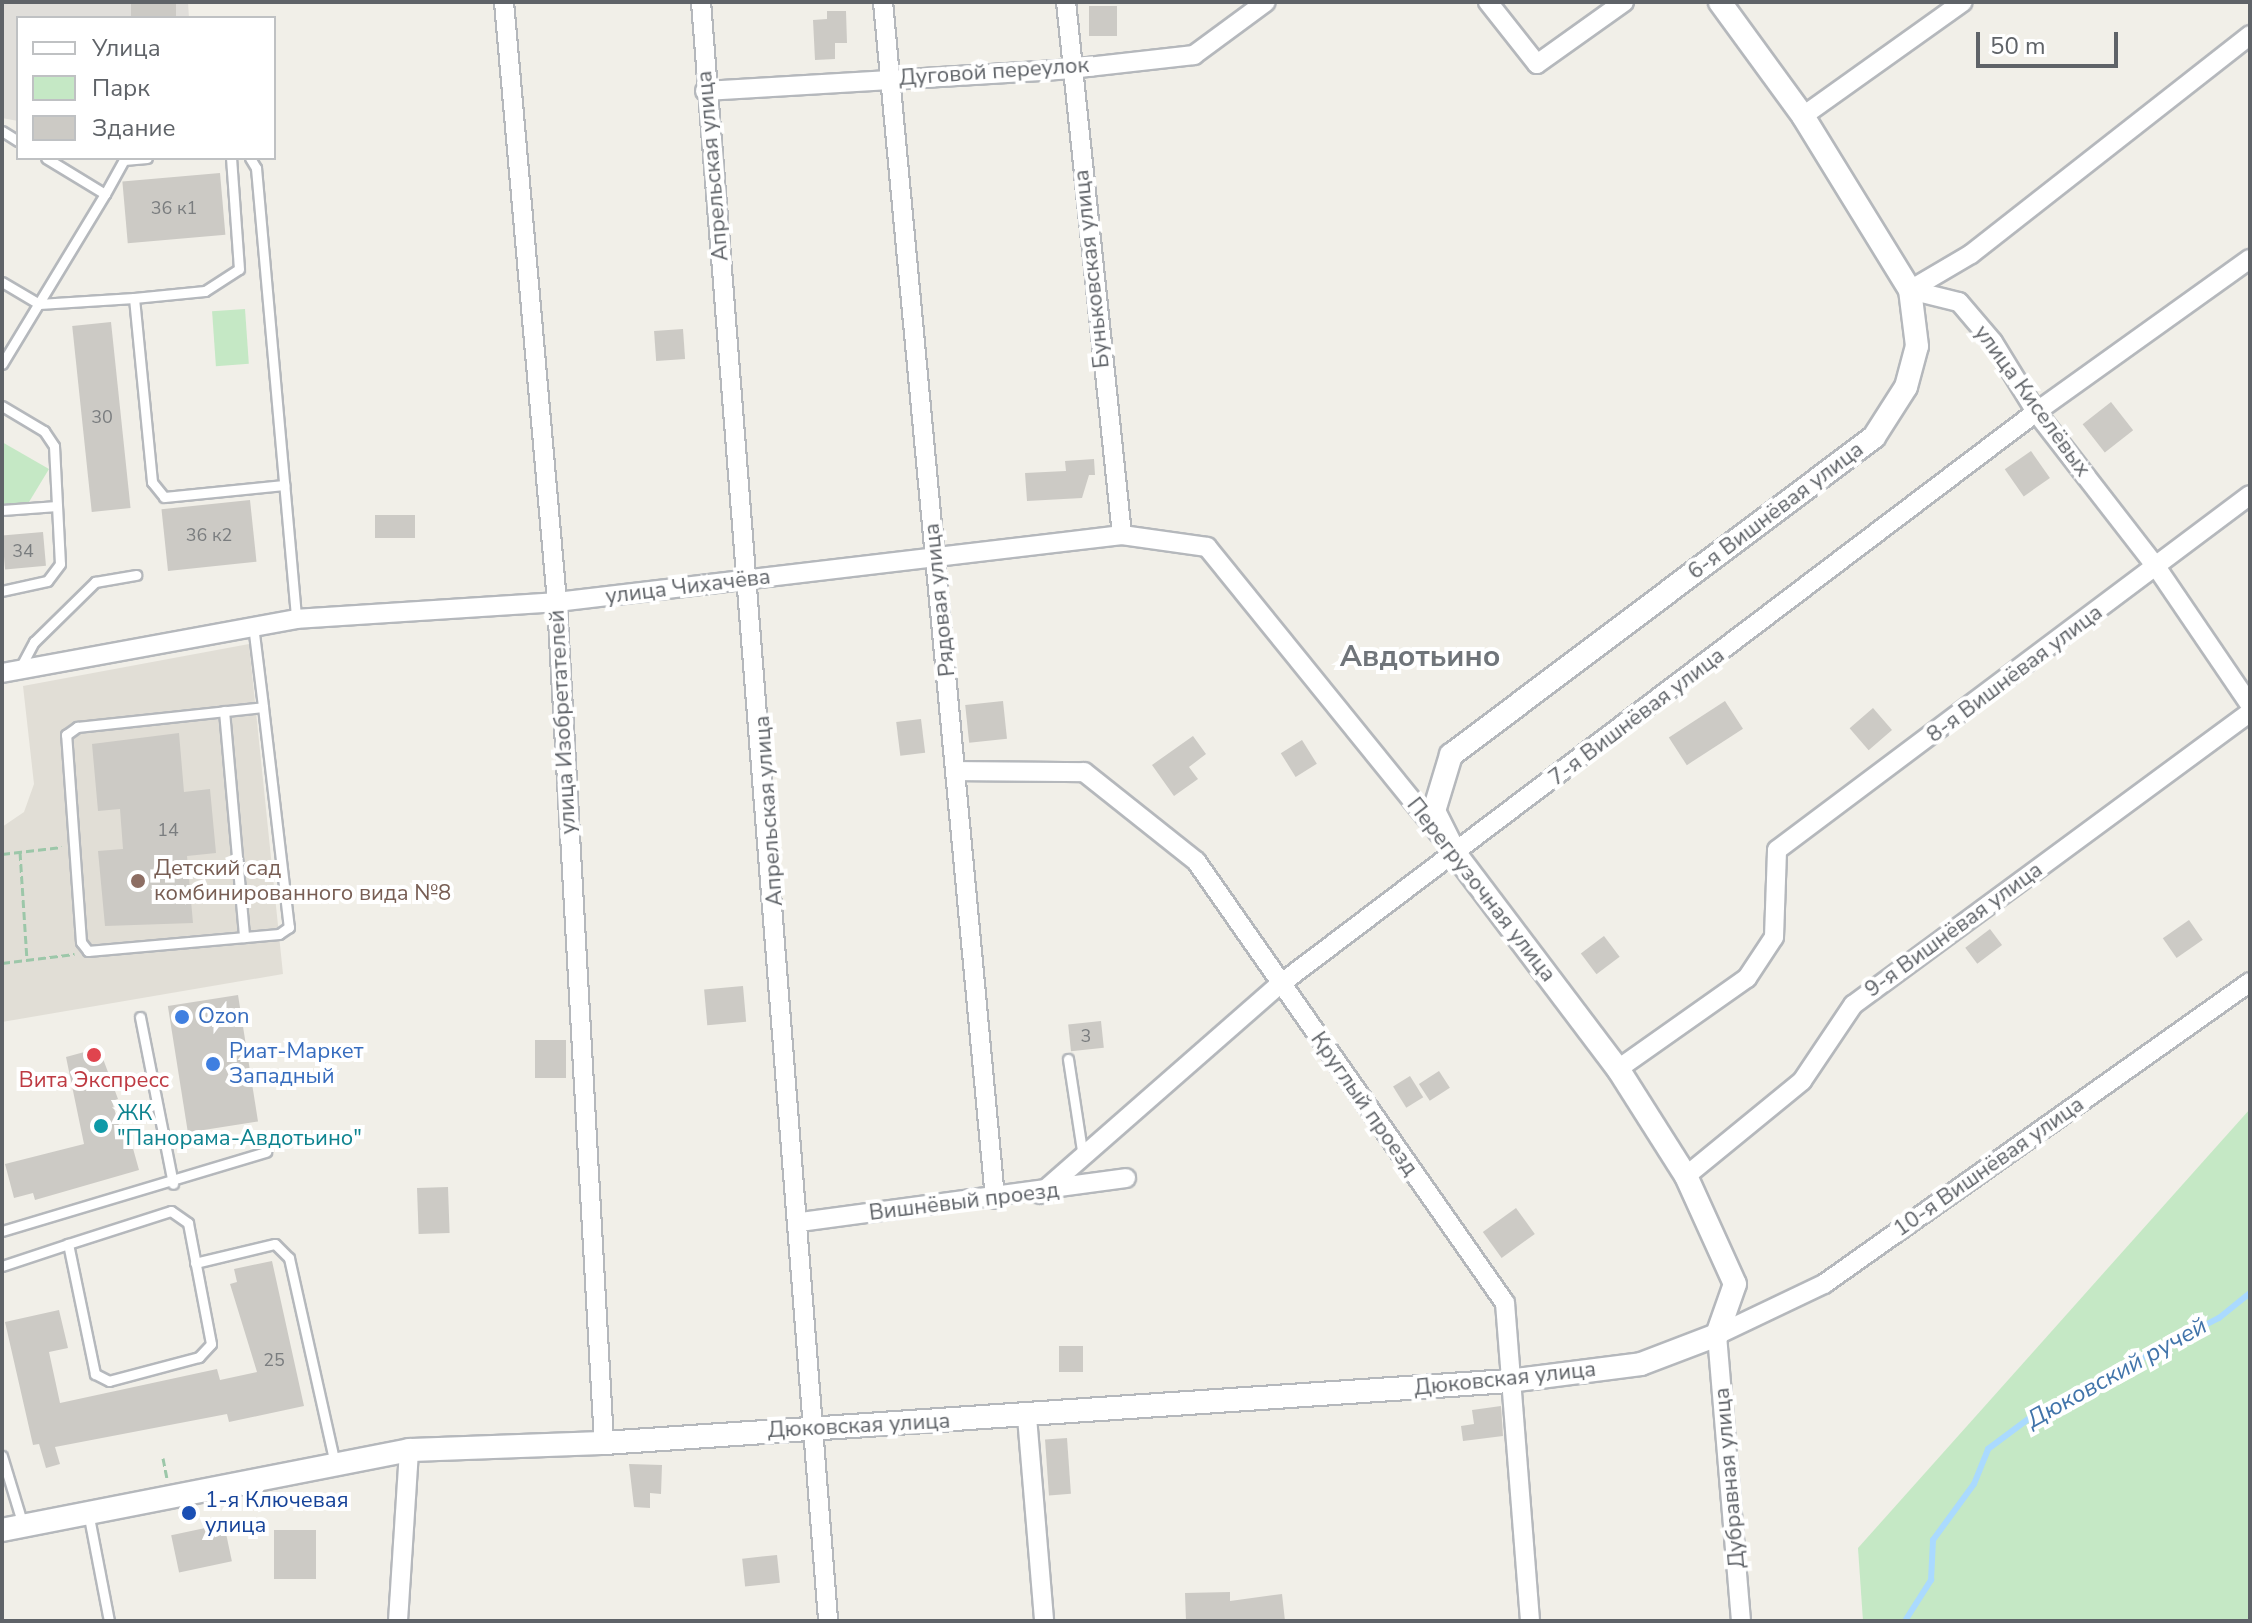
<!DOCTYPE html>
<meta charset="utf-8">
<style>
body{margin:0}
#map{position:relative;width:2252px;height:1623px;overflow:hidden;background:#f1efe8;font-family:"Nunito Sans",sans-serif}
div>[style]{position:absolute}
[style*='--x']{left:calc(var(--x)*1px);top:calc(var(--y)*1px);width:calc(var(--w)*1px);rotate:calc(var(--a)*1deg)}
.industrial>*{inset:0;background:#e0deda}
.education>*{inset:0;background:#e1ded6}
.green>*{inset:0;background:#c5e8c5;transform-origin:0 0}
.stream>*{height:6px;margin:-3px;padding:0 3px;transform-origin:3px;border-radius:3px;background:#aadaff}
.building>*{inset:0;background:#cccac5;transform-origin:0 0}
.path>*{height:3px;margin-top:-1.5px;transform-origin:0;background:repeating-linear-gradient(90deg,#9cc7a9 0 8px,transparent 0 12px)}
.roads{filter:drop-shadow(2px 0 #b5b8bc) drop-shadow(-2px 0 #b5b8bc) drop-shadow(0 2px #b5b8bc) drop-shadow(0 -2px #b5b8bc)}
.service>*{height:9px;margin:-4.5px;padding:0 4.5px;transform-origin:4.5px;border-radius:4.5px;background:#fff}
.minor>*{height:18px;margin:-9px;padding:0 9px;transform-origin:9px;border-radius:9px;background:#fff}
.tertiary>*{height:22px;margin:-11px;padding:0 11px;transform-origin:11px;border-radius:11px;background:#fff}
.dots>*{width:22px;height:22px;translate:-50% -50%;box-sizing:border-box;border:4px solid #fff;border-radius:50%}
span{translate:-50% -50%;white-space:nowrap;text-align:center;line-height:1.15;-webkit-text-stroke:8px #fff;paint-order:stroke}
.number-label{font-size:18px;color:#7a7d7f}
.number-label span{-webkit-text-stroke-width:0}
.street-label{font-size:22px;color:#5f6368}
.education-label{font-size:22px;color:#785e54}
.left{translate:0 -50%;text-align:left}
.shop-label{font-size:22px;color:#366cbe}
.health-label{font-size:22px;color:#be3a42}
.culture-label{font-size:22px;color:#0d838f}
.transit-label{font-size:22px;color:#164399}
.water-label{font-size:24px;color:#4174aa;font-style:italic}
.district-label{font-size:30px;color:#70757a;font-weight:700}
.frame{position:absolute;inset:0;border:4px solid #5f6368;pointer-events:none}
.legend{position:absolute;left:16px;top:16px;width:260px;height:144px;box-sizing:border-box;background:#fff;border:2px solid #bfc1c3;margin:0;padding:10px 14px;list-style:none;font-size:24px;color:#5f6368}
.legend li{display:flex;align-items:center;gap:16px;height:40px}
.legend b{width:40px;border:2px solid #bfc1c3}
.scale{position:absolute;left:1976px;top:32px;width:142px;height:36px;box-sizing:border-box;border:4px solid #5f6368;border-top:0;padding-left:10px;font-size:24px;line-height:28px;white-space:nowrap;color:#5f6368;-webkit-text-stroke:6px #fff;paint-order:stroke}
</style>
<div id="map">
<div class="industrial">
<i style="clip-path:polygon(2px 2px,188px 2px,189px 18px,18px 18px,18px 121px,2px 118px)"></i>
</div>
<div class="education">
<i style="clip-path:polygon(249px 644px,283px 974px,2px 1022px,2px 827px,24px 812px,34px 784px,23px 686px)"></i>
</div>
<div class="green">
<i style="left:245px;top:309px;width:55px;height:33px;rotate:86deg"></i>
<i style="clip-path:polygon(2px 442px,49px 469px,29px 502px,2px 508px)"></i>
<i style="clip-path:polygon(2250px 1109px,2250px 1621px,1863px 1621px,1858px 1548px)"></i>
</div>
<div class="stream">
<i style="--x:1905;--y:1621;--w:49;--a:-57.6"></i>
<i style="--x:1931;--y:1580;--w:40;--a:-87.1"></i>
<i style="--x:1933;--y:1540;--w:69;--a:-53.8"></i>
<i style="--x:1974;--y:1484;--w:38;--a:-68"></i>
<i style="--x:1988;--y:1449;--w:59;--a:-36.7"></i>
<i style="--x:2035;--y:1414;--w:208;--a:-27.6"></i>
<i style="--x:2219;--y:1318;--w:40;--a:-39"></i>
</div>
<div class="building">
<i style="left:131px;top:2px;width:45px;height:16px"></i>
<i style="left:1089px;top:6px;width:28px;height:30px"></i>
<i style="clip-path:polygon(827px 11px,846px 11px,847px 43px,835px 43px,835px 59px,815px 60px,813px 20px,827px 19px)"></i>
<i style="left:220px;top:173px;width:62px;height:98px;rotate:85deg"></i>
<i style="left:111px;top:322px;width:187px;height:39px;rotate:84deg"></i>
<i style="left:683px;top:329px;width:30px;height:29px;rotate:86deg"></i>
<i style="left:2111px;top:402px;width:36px;height:36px;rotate:52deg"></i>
<i style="left:2031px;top:451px;width:33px;height:32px;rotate:55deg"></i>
<i style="clip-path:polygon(1094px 459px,1095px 475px,1089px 475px,1082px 498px,1027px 501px,1025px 473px,1066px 471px,1065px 461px)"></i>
<i style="left:250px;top:500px;width:62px;height:89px;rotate:84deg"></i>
<i style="left:415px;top:515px;width:23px;height:40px;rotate:90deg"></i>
<i style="left:43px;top:532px;width:34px;height:41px;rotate:85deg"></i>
<i style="left:1003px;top:701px;width:38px;height:38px;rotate:84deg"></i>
<i style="left:1725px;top:701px;width:33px;height:67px;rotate:57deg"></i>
<i style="left:1873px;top:708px;width:29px;height:31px;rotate:49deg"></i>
<i style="left:921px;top:719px;width:34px;height:25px;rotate:83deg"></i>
<i style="clip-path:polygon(179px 733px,184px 792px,210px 789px,216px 853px,187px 856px,193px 923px,105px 926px,98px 851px,123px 849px,120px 809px,98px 811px,92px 744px)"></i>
<i style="clip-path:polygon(1193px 736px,1206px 754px,1189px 767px,1198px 779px,1174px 796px,1152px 765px)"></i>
<i style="left:1302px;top:740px;width:28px;height:25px;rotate:58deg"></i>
<i style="left:2189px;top:920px;width:24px;height:32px;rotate:55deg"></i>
<i style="left:1990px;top:929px;width:20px;height:31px;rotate:53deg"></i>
<i style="left:1604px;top:936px;width:26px;height:29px;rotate:53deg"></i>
<i style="left:743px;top:986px;width:36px;height:39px;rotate:85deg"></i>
<i style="left:238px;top:995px;width:128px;height:71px;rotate:81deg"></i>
<i style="left:1101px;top:1021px;width:27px;height:33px;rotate:84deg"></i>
<i style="left:535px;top:1040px;width:31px;height:38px"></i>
<i style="clip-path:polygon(99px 1048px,118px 1099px,112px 1101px,122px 1136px,129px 1134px,139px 1170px,35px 1200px,33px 1193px,14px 1198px,5px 1164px,84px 1144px,66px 1057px)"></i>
<i style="left:1439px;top:1071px;width:20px;height:24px;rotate:57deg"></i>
<i style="left:1410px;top:1076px;width:25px;height:20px;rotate:58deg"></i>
<i style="left:448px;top:1187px;width:46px;height:31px;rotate:88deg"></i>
<i style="left:1516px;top:1208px;width:32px;height:41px;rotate:54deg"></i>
<i style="clip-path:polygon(272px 1261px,304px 1406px,229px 1422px,227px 1414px,55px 1447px,60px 1464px,46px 1468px,39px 1444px,33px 1445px,5px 1322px,59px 1310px,68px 1348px,49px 1352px,60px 1403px,217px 1369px,220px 1380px,257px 1372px,230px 1284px,237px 1282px,234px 1269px)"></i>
<i style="left:1059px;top:1346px;width:24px;height:26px"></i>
<i style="clip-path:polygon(1501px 1406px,1503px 1436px,1463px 1441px,1461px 1426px,1474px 1424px,1472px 1410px)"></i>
<i style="left:1067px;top:1438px;width:56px;height:22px;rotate:86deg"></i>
<i style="clip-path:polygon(629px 1464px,662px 1465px,661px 1494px,650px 1493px,650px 1508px,634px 1507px)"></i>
<i style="left:224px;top:1524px;width:38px;height:54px;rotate:78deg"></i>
<i style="left:274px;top:1530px;width:42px;height:49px"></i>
<i style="left:777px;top:1555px;width:28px;height:35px;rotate:84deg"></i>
<i style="clip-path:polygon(1230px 1592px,1230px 1601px,1282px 1594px,1285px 1621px,1186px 1621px,1185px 1593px)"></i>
</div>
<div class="path">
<i style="--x:20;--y:852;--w:108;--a:86.3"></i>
<i style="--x:2;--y:854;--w:60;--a:-6.7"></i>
<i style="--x:2;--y:963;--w:73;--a:-7.1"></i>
<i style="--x:163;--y:1458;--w:20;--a:79"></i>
</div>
<div class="roads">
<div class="service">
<i style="--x:2;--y:131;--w:19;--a:32"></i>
<i style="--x:250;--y:158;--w:12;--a:59"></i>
<i style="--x:256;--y:168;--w:453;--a:84.9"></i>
<i style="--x:105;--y:194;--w:39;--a:-61"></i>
<i style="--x:124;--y:160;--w:23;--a:-5"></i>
<i style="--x:2;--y:282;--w:43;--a:30.7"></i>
<i style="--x:39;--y:304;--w:95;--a:-3.6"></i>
<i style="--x:134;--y:298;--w:185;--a:84.4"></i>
<i style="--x:152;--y:482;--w:19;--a:51"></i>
<i style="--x:164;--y:497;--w:121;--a:-5.7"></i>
<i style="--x:134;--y:298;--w:71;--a:-5.6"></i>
<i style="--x:205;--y:291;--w:40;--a:-32.9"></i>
<i style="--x:239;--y:269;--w:111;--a:-94.1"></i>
<i style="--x:2;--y:364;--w:199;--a:-58.8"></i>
<i style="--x:105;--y:194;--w:69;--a:-148.6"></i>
<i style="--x:2;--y:406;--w:49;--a:30.8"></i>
<i style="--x:44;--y:431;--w:18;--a:56"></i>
<i style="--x:54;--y:446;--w:118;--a:87.1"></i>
<i style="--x:60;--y:564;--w:21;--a:127"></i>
<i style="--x:47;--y:581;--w:46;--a:167.5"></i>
<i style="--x:2;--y:510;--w:55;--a:-4.2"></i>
<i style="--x:253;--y:625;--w:83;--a:83"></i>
<i style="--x:263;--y:707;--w:222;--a:83.3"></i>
<i style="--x:289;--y:927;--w:12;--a:145"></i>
<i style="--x:279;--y:934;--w:192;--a:174.9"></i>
<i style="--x:88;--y:951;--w:11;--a:-128"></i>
<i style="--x:81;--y:942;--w:208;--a:-94.1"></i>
<i style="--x:66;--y:735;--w:14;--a:-36"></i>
<i style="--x:77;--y:727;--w:187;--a:-6.1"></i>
<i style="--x:20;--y:668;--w:30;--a:-62"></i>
<i style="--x:34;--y:642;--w:86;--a:-44.5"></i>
<i style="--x:95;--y:582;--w:42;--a:-9.7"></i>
<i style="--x:224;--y:711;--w:227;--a:84.9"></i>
<i style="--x:140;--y:1017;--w:170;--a:78.8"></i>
<i style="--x:1068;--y:1059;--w:99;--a:81.3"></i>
<i style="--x:2;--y:1231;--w:276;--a:-16.7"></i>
<i style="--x:195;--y:1263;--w:82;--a:-13.4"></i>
<i style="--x:275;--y:1244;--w:20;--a:45"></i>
<i style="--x:289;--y:1258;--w:211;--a:77.4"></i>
<i style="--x:2;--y:1266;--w:70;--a:-18.4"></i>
<i style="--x:68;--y:1244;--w:108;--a:-17.8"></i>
<i style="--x:171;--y:1211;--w:21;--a:35"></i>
<i style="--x:188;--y:1223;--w:123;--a:79.2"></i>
<i style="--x:211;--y:1344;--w:18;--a:133"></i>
<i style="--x:199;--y:1357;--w:93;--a:165.1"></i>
<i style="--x:109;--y:1381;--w:16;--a:-153"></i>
<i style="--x:95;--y:1374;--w:133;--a:-101.7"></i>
<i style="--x:2;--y:1456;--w:72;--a:73.1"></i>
<i style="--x:88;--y:1512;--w:111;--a:79.1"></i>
</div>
<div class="minor">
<i style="--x:504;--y:2;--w:602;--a:84.95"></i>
<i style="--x:557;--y:602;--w:842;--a:86.8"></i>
<i style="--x:701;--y:2;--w:1624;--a:85.51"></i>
<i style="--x:883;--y:2;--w:1202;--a:84.65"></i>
<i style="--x:1066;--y:2;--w:536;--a:84"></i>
<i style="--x:1488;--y:2;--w:79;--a:51.7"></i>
<i style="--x:1537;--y:64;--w:107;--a:-35.5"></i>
<i style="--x:705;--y:91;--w:366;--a:-3.4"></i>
<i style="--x:1070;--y:69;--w:125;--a:-6.4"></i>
<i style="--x:1194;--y:55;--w:89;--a:-36.4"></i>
<i style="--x:1803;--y:116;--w:196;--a:-35.5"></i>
<i style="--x:1910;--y:290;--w:50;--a:13.8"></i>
<i style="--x:1959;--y:302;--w:52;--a:49.6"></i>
<i style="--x:1993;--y:342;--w:82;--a:58.4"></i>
<i style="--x:2036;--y:412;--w:197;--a:52.2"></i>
<i style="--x:2157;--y:568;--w:166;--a:55.8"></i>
<i style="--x:1910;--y:290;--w:71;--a:-30.5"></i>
<i style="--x:1971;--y:254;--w:355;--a:-38.1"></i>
<i style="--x:2;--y:673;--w:299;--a:-10.4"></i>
<i style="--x:296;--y:619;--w:262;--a:-3.7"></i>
<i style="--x:557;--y:602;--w:569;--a:-6.76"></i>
<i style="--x:1122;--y:535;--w:86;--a:8"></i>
<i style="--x:1207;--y:547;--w:369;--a:51"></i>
<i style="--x:959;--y:771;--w:125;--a:0.5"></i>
<i style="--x:1084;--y:772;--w:143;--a:38.5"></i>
<i style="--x:1196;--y:861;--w:539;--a:55.04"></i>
<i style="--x:1505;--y:1303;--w:319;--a:85.5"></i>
<i style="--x:1618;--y:1069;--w:158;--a:-35.2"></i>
<i style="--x:1747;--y:978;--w:49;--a:-56.6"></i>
<i style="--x:1774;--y:937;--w:87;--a:-88"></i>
<i style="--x:1777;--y:850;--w:591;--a:-36.89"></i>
<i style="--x:1686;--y:1176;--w:150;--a:-39.3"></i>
<i style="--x:1802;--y:1081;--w:92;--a:-56.1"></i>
<i style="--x:1853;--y:1005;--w:493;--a:-36.4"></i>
<i style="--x:1040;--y:1194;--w:317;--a:-41.2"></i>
<i style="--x:1279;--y:985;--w:949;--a:-37.12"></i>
<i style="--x:2036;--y:412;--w:263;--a:-35.6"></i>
<i style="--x:801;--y:1222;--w:328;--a:-7.7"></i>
<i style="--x:1027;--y:1417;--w:205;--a:85.2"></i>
<i style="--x:398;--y:1621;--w:171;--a:-86.3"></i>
<i style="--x:1741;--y:1621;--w:287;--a:-94.8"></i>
<i style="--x:1717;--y:1335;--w:119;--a:-25.5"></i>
<i style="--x:1824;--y:1284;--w:522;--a:-35.33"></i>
</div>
<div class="tertiary">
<i style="--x:2;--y:1530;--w:415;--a:-11.1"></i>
<i style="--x:409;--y:1450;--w:195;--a:-2.1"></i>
<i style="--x:604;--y:1443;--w:907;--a:-3.92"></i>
<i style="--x:1509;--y:1381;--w:133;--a:-7.3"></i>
<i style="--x:1641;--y:1364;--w:81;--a:-20.9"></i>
<i style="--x:1717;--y:1335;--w:54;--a:-70.6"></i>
<i style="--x:1735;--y:1284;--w:119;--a:-114.4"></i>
<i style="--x:1686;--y:1176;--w:127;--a:-122.4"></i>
<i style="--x:1618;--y:1069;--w:268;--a:-127.1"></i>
<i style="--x:1456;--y:855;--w:49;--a:-116.6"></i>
<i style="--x:1434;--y:811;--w:59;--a:-73.1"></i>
<i style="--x:1451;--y:755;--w:529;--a:-36.93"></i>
<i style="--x:1874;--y:437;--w:59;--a:-57.4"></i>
<i style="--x:1906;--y:387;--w:42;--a:-75"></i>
<i style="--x:1917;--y:346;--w:56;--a:-97.1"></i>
<i style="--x:1910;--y:290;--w:204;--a:-121.6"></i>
<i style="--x:1803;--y:116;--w:141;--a:-126.1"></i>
</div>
</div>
<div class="dots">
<i style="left:138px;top:881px;background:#8d6e63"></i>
<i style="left:182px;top:1017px;background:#3f7fe0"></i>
<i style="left:94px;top:1055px;background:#e0444e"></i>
<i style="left:213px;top:1064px;background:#3f7fe0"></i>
<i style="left:101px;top:1126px;background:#0f9aa8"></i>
<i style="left:189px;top:1513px;background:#1a4fb4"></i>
</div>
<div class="number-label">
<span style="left:174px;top:208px">36 к1</span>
<span style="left:102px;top:417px">30</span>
<span style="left:209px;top:535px">36 к2</span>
<span style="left:23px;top:551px">34</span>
<span style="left:168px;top:830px">14</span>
<span style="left:1086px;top:1036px">3</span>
<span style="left:274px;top:1360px">25</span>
</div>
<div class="street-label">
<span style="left:994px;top:72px;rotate:-4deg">Дуговой переулок</span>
<span style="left:713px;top:166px;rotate:-95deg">Апрельская улица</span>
<span style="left:1092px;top:269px;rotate:-96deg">Буньковская улица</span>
<span style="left:2032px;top:401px;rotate:54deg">улица Киселёвых</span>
<span style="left:1776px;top:511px;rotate:-37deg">6-я Вишнёвая улица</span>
<span style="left:688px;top:587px;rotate:-7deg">улица Чихачёва</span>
<span style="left:940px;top:600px;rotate:-96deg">Рядовая улица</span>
<span style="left:2015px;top:674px;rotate:-37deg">8-я Вишнёвая улица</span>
<span style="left:1637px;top:717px;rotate:-37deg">7-я Вишнёвая улица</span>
<span style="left:563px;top:722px;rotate:-93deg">улица Изобретателей</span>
<span style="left:769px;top:811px;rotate:-94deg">Апрельская улица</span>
<span style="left:1481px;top:890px;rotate:52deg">Перегрузочная улица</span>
<span style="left:1954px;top:930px;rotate:-36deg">9-я Вишнёвая улица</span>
<span style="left:1364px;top:1104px;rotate:55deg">Круглый проезд</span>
<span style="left:1989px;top:1167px;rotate:-35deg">10-я Вишнёвая улица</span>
<span style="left:964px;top:1202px;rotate:-7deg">Вишнёвый проезд</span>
<span style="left:1505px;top:1379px;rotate:-6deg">Дюковская улица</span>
<span style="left:859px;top:1426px;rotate:-3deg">Дюковская улица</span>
<span style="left:1730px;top:1478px;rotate:-95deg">Дубравная улица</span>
</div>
<div class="education-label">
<span class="left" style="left:154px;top:881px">Детский сад<br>комбинированного вида №8</span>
</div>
<div class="shop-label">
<span class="left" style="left:198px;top:1017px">Ozon</span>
<span class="left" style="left:229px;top:1064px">Риат-Маркет<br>Западный</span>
</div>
<div class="health-label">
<span style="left:94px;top:1081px">Вита Экспресс</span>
</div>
<div class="culture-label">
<span class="left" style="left:117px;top:1126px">ЖК<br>"Панорама-Авдотьино"</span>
</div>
<div class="transit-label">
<span class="left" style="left:205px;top:1513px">1-я Ключевая<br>улица</span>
</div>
<div class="water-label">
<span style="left:2117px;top:1373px;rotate:-29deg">Дюковский ручей</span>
</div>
<div class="district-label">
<span style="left:1420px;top:657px">Авдотьино</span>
</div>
<div class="frame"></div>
<ul class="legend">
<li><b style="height:10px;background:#fff"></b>Улица</li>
<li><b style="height:22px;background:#c5e8c5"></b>Парк</li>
<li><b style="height:22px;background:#cccac5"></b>Здание</li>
</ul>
<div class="scale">50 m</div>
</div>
